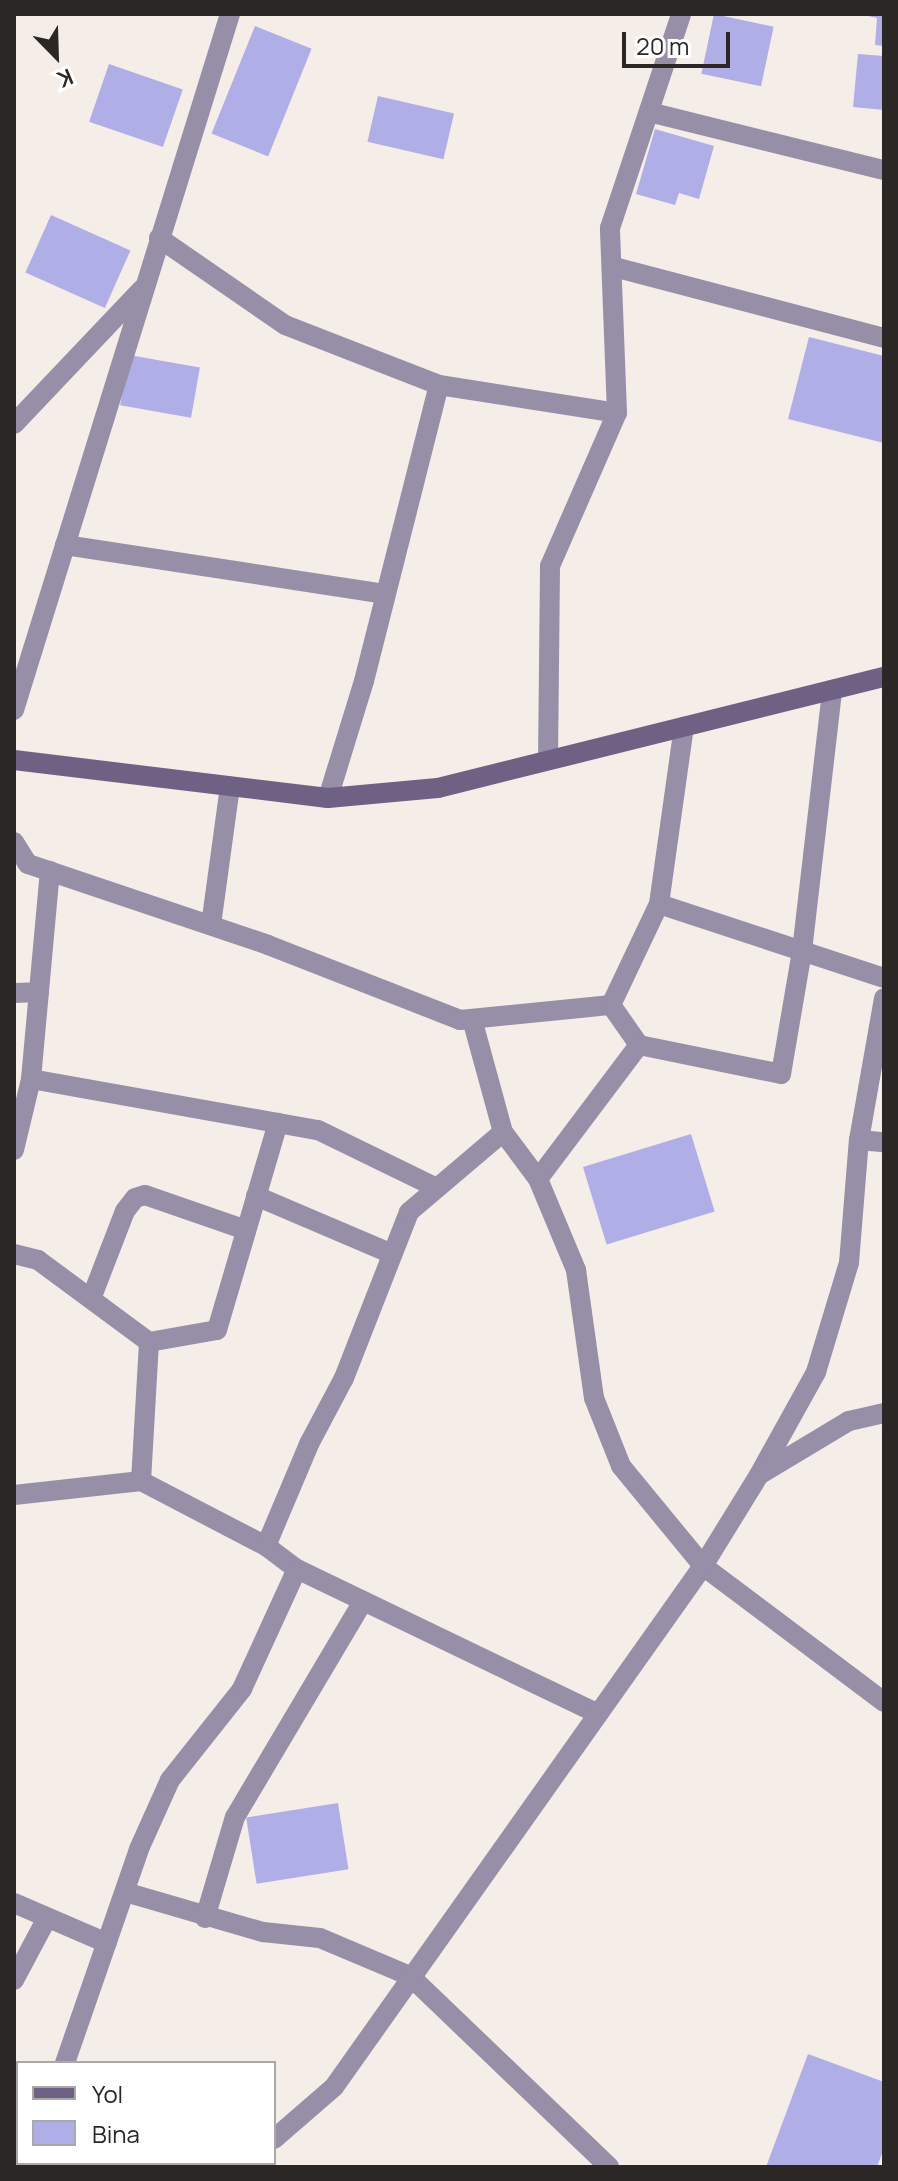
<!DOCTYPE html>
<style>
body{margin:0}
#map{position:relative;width:898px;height:2181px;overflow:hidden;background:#f5ede7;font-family:Manrope,sans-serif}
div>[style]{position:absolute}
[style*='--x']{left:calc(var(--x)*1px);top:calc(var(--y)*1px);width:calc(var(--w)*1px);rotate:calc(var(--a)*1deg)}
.building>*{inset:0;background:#b0aee7;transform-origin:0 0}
.minor>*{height:20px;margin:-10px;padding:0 10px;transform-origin:10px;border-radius:10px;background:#978fa7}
.secondary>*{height:20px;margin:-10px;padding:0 10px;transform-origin:10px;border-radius:10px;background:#6e6184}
span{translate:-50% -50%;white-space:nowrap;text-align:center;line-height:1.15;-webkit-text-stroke:6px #fff;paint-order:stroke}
.frame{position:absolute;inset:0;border:16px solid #2a2725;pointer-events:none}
.legend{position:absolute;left:16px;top:2061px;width:260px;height:104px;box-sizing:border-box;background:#fff;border:2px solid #aaa9a8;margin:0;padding:10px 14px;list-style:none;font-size:24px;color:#2a2725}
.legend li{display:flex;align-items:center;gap:16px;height:40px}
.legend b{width:40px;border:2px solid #aaa9a8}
.north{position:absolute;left:16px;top:16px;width:80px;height:80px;-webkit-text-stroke:6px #fff;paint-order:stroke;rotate:157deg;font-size:22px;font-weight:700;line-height:32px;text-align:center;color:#2a2725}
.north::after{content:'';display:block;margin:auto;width:28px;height:36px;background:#2a2725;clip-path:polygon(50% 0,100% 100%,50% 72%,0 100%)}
.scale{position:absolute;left:622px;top:32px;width:108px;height:36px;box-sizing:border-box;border:4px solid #2a2725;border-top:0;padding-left:10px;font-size:24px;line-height:28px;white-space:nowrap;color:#2a2725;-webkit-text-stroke:6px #fff;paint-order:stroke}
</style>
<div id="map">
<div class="building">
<i style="left:714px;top:14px;width:61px;height:61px;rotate:12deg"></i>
<i style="clip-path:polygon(859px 14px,884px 14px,884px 46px,875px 45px,877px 18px)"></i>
<i style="left:255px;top:26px;width:61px;height:116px;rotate:22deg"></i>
<i style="clip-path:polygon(858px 54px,884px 56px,884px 110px,853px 107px)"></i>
<i style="left:109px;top:64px;width:78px;height:61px;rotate:19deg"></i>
<i style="left:378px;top:96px;width:78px;height:47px;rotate:13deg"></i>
<i style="clip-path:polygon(655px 129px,714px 146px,699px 199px,679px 193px,675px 205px,636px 194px)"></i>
<i style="left:51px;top:215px;width:87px;height:63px;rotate:24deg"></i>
<i style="clip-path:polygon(809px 337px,884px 356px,884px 443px,788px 419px)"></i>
<i style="left:129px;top:355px;width:72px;height:51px;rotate:10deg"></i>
<i style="left:691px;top:1134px;width:81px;height:113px;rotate:73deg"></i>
<i style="left:338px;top:1803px;width:67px;height:93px;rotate:81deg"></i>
<i style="clip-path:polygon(808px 2054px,884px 2082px,884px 2148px,877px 2167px,766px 2167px)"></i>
</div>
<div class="minor">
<i style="--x:649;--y:112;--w:242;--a:13.9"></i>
<i style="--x:159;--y:238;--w:153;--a:34.6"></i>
<i style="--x:285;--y:325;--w:165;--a:21.3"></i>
<i style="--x:439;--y:385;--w:180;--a:8.9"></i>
<i style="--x:614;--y:267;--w:279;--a:14.7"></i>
<i style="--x:14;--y:424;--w:186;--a:-46.5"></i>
<i style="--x:65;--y:545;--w:323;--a:8.7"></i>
<i style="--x:14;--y:710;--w:729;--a:-72.76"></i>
<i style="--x:548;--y:760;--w:194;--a:-89.4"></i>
<i style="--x:550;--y:566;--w:167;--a:-66.4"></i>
<i style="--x:617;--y:413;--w:185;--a:-92.2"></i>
<i style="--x:610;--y:228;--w:225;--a:-71.6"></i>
<i style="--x:328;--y:798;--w:122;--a:-72.9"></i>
<i style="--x:364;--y:681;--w:305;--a:-75.8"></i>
<i style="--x:14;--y:842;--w:26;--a:58"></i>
<i style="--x:28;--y:864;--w:253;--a:18.6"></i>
<i style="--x:268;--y:945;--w:206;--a:21.3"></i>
<i style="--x:460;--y:1020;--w:152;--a:-5.7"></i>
<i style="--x:659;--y:904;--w:237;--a:18.2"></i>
<i style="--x:211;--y:925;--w:140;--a:-82.2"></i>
<i style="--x:14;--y:993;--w:25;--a:-2"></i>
<i style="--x:611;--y:1005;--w:49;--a:55"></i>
<i style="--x:639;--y:1045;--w:145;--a:11.5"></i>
<i style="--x:781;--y:1074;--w:125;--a:-80.3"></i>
<i style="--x:802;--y:951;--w:263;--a:-83.4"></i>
<i style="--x:611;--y:1005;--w:112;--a:-64.6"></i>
<i style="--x:659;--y:904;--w:179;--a:-82"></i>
<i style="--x:472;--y:1019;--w:117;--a:74.7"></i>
<i style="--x:31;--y:1079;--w:291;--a:10.1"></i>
<i style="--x:318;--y:1130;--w:132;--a:26"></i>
<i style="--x:859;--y:1140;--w:25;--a:5"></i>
<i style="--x:14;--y:1150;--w:73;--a:-76.5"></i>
<i style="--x:31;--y:1079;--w:209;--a:-84.8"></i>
<i style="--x:538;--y:1179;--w:168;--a:-53"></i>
<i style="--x:256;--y:1196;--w:148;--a:23.1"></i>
<i style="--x:14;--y:1254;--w:25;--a:14"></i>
<i style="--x:38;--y:1260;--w:138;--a:36.5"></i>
<i style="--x:149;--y:1342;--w:69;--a:-10"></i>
<i style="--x:217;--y:1330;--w:216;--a:-73.6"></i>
<i style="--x:91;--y:1299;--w:94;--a:-68.9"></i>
<i style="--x:125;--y:1211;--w:16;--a:-52"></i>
<i style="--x:135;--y:1198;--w:10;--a:-17"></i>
<i style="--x:145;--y:1195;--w:107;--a:19.1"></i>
<i style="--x:759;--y:1475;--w:118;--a:-61"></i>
<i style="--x:816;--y:1372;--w:114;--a:-73.2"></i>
<i style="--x:849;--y:1263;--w:123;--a:-85.4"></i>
<i style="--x:859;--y:1140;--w:144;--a:-80"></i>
<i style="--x:141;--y:1481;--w:139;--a:-86.7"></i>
<i style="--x:14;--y:1495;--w:128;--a:-6.3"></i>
<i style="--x:141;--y:1481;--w:141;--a:27.5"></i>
<i style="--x:266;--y:1546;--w:39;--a:37"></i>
<i style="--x:297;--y:1569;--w:334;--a:25.7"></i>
<i style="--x:266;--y:1546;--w:111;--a:-67.1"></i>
<i style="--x:309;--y:1444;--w:75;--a:-62.1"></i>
<i style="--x:344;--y:1378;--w:178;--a:-68.6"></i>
<i style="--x:409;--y:1212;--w:123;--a:-40.4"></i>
<i style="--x:503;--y:1132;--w:59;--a:53.3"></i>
<i style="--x:538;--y:1179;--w:99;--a:67.3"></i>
<i style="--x:576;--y:1270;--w:129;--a:82"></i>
<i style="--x:594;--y:1398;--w:73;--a:68.3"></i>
<i style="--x:621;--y:1466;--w:129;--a:50.6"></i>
<i style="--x:703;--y:1566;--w:226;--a:36.9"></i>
<i style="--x:125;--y:1892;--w:144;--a:16.2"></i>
<i style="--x:263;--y:1932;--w:57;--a:6"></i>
<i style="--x:320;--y:1938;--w:98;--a:22.9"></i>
<i style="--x:410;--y:1976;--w:276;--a:43.8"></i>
<i style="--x:14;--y:1903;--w:101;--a:23.3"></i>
<i style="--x:205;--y:1918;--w:105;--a:-73.5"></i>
<i style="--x:235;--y:1817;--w:251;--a:-59.3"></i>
<i style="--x:14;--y:1980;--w:70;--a:-62"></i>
<i style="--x:65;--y:2063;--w:226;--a:-70.9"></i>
<i style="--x:139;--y:1849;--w:76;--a:-65.8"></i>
<i style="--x:170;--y:1780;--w:116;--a:-51.6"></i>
<i style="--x:242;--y:1689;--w:132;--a:-65.4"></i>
<i style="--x:274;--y:2139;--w:79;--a:-40.9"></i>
<i style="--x:334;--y:2087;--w:638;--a:-54.69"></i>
<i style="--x:703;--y:1566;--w:107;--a:-58.4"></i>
<i style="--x:759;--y:1475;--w:105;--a:-31"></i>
<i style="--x:849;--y:1421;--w:36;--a:-13"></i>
<i style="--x:194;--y:2163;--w:21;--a:11"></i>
<i style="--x:24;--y:2167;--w:4;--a:-63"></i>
<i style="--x:243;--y:2167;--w:6;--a:-45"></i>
</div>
<div class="secondary">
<i style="--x:14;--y:760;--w:316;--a:6.9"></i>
<i style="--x:328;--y:798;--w:110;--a:-5.2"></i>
<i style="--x:438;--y:788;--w:460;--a:-14"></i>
</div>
<div class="frame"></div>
<ul class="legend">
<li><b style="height:10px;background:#6e6184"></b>Yol</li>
<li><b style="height:22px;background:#b0aee7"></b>Bina</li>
</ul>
<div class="north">K</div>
<div class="scale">20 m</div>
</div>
